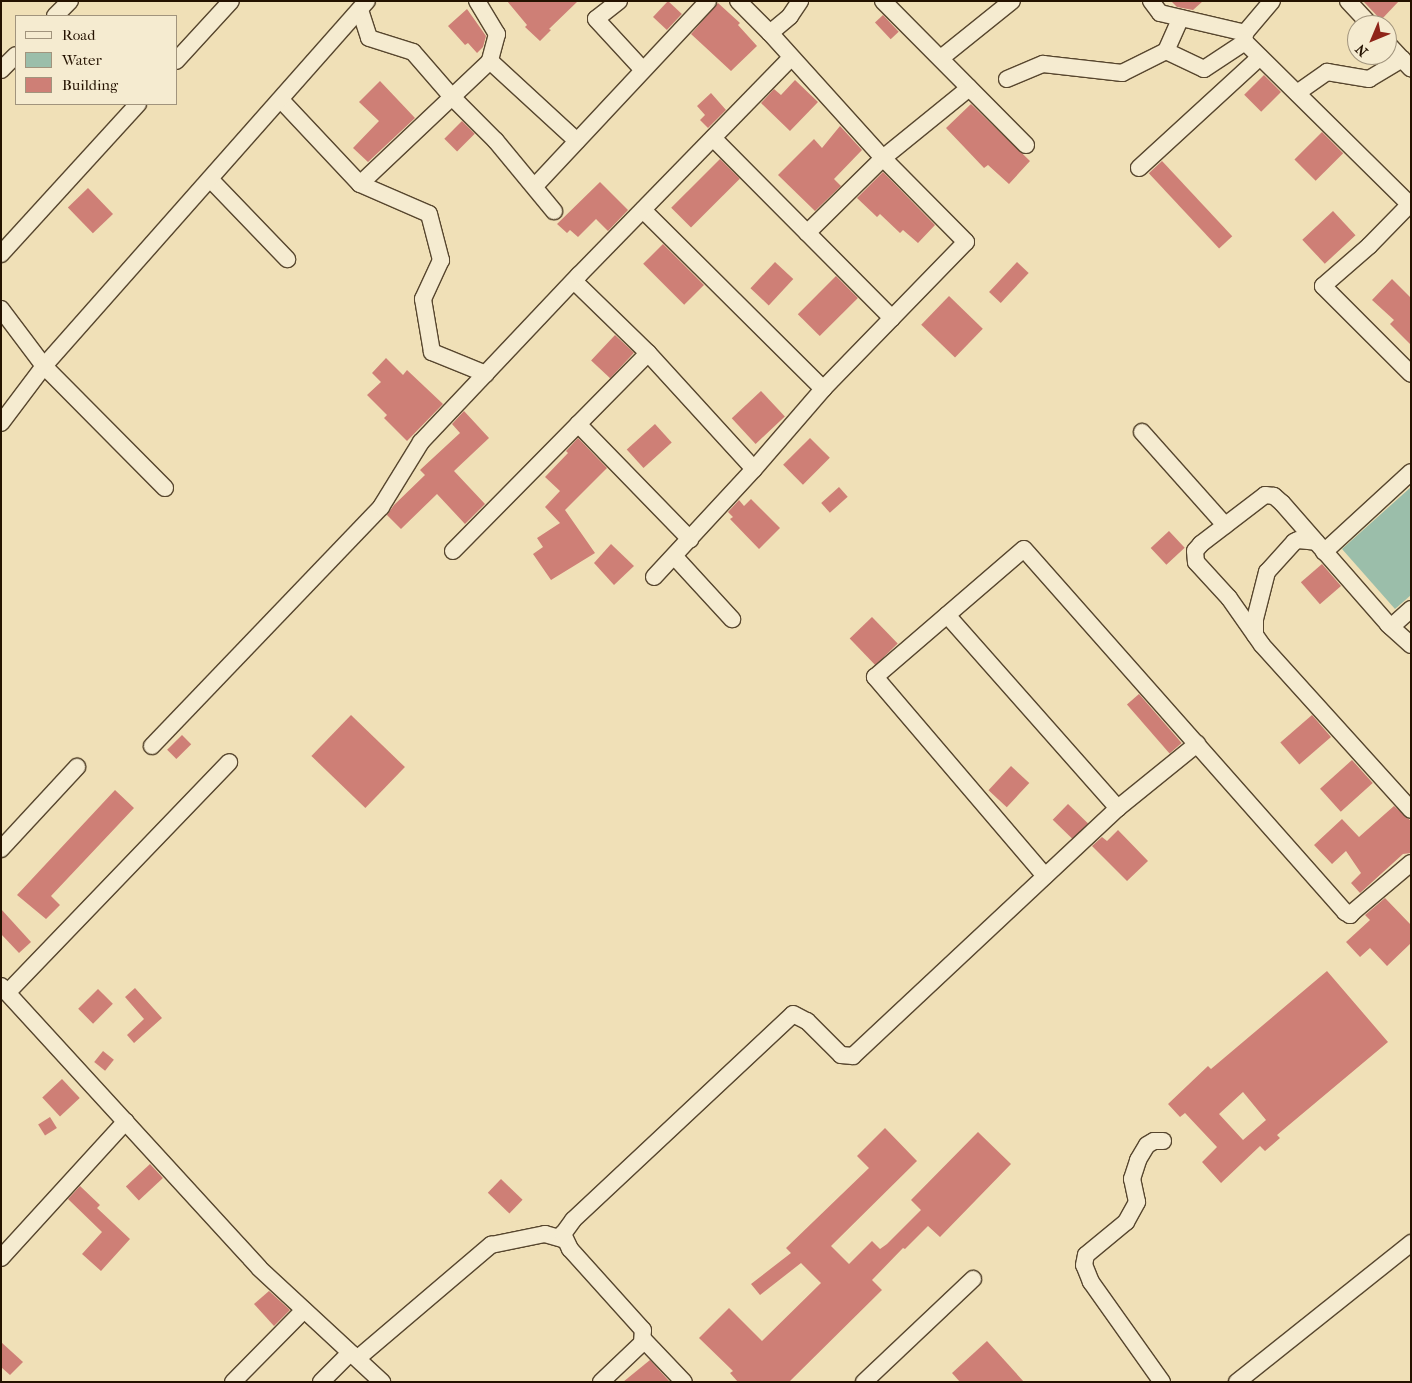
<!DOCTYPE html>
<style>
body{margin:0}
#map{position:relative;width:1412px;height:1383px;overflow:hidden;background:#f0e0b7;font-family:"IM FELL French Canon",serif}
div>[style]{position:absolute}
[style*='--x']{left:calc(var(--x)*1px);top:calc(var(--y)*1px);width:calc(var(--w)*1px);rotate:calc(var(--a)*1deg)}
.water>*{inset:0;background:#9bbeaa}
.building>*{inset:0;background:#ce7f76;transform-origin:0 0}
.roads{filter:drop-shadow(1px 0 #57462e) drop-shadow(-1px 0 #57462e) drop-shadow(0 1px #57462e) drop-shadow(0 -1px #57462e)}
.minor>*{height:16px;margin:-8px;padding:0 8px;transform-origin:8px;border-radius:8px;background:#f5ebd0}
span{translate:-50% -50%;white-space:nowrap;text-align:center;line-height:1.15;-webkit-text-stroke:4.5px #f5ebd0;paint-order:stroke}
.frame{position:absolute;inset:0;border:2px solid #241200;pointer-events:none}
.legend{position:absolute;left:15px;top:15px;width:162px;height:90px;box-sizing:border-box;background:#f5ebd0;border:1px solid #a1947d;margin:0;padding:6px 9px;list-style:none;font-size:15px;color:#241200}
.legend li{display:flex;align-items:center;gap:10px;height:25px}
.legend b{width:25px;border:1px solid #a1947d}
.north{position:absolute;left:1347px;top:15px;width:50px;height:50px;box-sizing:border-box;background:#f5ebd0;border:1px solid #a1947d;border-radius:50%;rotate:225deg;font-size:14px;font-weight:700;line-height:20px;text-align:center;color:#241200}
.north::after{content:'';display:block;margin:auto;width:18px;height:22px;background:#8f2418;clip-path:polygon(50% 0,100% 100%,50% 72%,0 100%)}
</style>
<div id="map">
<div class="water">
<i style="clip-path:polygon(1411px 487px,1411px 595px,1395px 609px,1342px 549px)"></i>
</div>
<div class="building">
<i style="clip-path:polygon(507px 1px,578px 1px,549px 29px,551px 30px,540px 41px,525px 27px,527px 25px)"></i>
<i style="left:668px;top:1px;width:19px;height:22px;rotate:43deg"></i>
<i style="clip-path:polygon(1171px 1px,1203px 1px,1193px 10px,1177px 7px)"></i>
<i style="clip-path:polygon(1363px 1px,1399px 1px,1381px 20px)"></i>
<i style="clip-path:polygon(718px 3px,740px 23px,738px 25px,757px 46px,731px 71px,691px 34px)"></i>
<i style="clip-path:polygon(467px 9px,486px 36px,483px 47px,477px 53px,468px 43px,465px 45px,448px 26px)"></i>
<i style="left:883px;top:15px;width:23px;height:11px;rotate:47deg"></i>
<i style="left:1264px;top:75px;width:24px;height:28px;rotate:45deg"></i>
<i style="clip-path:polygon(795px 80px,818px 102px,790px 131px,761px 103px,774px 89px,781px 95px)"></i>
<i style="clip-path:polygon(380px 81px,415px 118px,368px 162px,353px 148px,379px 121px,359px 102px)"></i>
<i style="clip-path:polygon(711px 93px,726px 110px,708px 128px,700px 120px,705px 115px,697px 106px)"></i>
<i style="clip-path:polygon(971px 104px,1030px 161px,1009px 184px,988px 165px,984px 168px,946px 128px)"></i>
<i style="left:462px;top:121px;width:18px;height:25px;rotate:45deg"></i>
<i style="clip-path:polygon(840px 126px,862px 150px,834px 179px,841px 186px,815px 211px,778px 175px,814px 139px,822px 148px)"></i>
<i style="left:1322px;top:132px;width:30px;height:39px;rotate:45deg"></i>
<i style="left:720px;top:159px;width:28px;height:69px;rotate:45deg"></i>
<i style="left:1162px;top:161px;width:103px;height:18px;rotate:47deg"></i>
<i style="clip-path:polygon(883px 172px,935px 225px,918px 243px,903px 230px,900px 233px,880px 214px,877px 217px,857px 198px)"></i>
<i style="clip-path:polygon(600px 182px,628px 210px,608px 231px,596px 219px,578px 237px,570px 230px,567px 233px,557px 224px)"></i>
<i style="left:88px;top:188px;width:36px;height:28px;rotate:46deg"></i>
<i style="left:1333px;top:211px;width:33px;height:42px;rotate:47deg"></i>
<i style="left:663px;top:244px;width:58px;height:28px;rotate:45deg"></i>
<i style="left:775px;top:262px;width:25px;height:36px;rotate:43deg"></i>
<i style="left:1017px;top:262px;width:16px;height:41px;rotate:43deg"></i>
<i style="left:836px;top:276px;width:31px;height:54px;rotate:45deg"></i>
<i style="clip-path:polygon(1392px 279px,1411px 298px,1411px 345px,1390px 324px,1394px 320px,1372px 300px)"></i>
<i style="left:949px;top:296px;width:47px;height:40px;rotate:44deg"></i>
<i style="left:615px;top:335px;width:26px;height:35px;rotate:43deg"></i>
<i style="clip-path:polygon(386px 358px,403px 375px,407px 370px,443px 404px,407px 441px,384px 418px,387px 415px,367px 395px,381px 382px,372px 373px)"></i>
<i style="left:761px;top:391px;width:35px;height:40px;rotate:47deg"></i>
<i style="clip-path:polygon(464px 411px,489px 438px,454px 471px,485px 504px,465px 524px,437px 494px,401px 529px,387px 515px,394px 505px,425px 475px,420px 470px,460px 433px,452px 424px)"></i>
<i style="left:655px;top:424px;width:25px;height:38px;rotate:48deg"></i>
<i style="clip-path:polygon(578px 438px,607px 468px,565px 510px,595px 553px,551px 580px,533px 554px,543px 547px,537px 538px,560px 523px,545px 507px,560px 491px,545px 477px,568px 453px,566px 451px)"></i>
<i style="left:810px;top:438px;width:28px;height:38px;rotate:45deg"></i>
<i style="left:839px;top:487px;width:13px;height:24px;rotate:48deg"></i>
<i style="clip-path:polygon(751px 499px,780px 528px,759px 549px,730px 519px,733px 517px,728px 512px,739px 500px,744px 506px)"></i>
<i style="left:1169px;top:531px;width:23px;height:25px;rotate:47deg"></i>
<i style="clip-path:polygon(611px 544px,634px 566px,614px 585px,594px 563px)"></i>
<i style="left:1322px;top:564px;width:29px;height:28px;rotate:49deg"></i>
<i style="left:872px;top:617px;width:37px;height:31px;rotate:46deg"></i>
<i style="left:1139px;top:694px;width:65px;height:16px;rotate:49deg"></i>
<i style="left:351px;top:715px;width:75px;height:57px;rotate:44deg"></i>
<i style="left:1312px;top:715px;width:29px;height:42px;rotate:49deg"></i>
<i style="left:182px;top:735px;width:13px;height:21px;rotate:45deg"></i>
<i style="left:1352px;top:760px;width:31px;height:43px;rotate:48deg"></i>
<i style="left:1011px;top:766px;width:25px;height:33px;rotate:43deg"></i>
<i style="clip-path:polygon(115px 790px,134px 808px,51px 896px,60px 905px,46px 919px,17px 895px)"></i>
<i style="left:1068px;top:804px;width:28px;height:22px;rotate:44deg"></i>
<i style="clip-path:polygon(1394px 806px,1411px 821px,1411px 853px,1403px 854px,1360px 893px,1351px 883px,1361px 873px,1346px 851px,1332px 864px,1314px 845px,1342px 819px,1359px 837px)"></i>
<i style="clip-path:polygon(1118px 830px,1148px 861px,1127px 881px,1092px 846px,1102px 837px,1107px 841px)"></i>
<i style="clip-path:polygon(1385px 898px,1411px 925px,1411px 943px,1387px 966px,1370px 948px,1360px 957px,1346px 942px,1370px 920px,1365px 915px)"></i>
<i style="clip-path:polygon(1px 909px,31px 942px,19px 953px,1px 934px)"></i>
<i style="clip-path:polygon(evenodd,1327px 971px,1388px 1042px,1277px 1135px,1280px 1138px,1265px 1151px,1260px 1146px,1221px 1183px,1202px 1162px,1217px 1147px,1185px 1113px,1180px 1117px,1168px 1104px,1208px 1066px,1211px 1069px,1327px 971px,1243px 1092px,1266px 1120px,1243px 1140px,1219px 1114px,1243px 1092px)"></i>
<i style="clip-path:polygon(135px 988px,162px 1018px,134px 1043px,127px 1035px,144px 1019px,125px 997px)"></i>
<i style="left:98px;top:989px;width:21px;height:28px;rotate:45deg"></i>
<i style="left:103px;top:1051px;width:14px;height:14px;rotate:39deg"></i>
<i style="left:62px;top:1079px;width:26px;height:27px;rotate:47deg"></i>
<i style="left:50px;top:1117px;width:13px;height:14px;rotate:58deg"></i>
<i style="clip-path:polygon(885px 1128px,917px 1161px,831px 1246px,849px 1264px,872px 1241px,880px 1249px,887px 1244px,921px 1210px,911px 1200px,978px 1132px,1011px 1164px,940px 1237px,928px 1226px,905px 1249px,903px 1248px,872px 1280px,882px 1290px,789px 1382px,738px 1382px,730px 1373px,733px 1371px,699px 1338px,729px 1308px,762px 1341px,821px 1283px,801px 1263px,760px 1295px,751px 1284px,791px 1253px,786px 1248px,869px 1168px,857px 1156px)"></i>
<i style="left:150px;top:1164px;width:19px;height:33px;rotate:47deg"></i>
<i style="left:501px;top:1179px;width:30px;height:19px;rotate:44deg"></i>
<i style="clip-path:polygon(80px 1186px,100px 1205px,97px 1208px,130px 1239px,101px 1271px,82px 1254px,102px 1232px,68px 1199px)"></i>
<i style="clip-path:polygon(269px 1291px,290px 1310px,274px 1326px,254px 1304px)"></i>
<i style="clip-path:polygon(987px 1341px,1024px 1382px,960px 1382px,952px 1373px)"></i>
<i style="clip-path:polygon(1px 1342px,23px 1362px,10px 1375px,1px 1367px)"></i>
<i style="clip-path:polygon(650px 1360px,670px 1382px,623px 1382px)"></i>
</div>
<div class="roads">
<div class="minor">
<i style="--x:477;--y:1;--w:39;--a:59"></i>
<i style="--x:497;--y:34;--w:28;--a:105"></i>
<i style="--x:490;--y:61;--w:118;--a:42.6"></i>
<i style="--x:619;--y:1;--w:29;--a:142"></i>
<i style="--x:596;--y:19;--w:69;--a:47.3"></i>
<i style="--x:883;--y:1;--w:203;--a:45.2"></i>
<i style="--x:1151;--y:1;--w:15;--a:53"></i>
<i style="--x:1160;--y:13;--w:88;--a:13.1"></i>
<i style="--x:1272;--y:1;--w:43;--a:130.3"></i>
<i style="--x:1244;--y:34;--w:8;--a:83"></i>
<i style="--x:1245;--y:42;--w:231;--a:44.6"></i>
<i style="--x:1348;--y:1;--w:33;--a:47"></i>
<i style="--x:360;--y:10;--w:29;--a:72"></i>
<i style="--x:369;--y:38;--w:46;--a:17.7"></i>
<i style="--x:413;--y:52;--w:60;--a:49.1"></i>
<i style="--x:452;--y:97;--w:62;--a:45"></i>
<i style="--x:496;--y:141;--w:91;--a:50.4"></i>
<i style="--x:55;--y:16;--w:21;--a:-45"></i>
<i style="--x:770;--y:33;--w:26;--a:-40"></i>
<i style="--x:790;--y:16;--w:18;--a:-56"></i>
<i style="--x:1387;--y:43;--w:35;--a:47"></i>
<i style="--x:1166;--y:51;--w:36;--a:-66"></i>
<i style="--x:941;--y:58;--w:91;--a:-38.8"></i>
<i style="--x:176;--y:61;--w:81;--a:-47.5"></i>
<i style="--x:1;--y:70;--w:21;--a:-45"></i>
<i style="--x:1007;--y:79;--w:39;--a:-23"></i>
<i style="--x:1043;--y:64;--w:80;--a:6.5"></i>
<i style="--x:1122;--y:73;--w:49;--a:-26.6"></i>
<i style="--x:1166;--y:51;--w:42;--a:25.3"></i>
<i style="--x:1204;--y:69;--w:49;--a:-33.4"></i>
<i style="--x:1297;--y:93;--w:37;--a:-35"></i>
<i style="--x:1327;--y:72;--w:43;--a:9.5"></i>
<i style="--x:1369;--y:79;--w:39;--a:-31"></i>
<i style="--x:281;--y:100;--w:115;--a:46.8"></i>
<i style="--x:360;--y:184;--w:75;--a:23.5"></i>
<i style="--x:429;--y:214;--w:48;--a:75.4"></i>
<i style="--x:441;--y:260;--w:43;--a:114.8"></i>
<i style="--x:423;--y:299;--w:54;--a:80.4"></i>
<i style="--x:432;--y:352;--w:58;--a:22.2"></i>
<i style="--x:713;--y:138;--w:254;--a:45.2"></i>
<i style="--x:1139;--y:168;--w:164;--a:-42.5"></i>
<i style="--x:211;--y:180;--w:110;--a:46.1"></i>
<i style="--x:360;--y:184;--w:179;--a:-43.4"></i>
<i style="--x:535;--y:186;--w:253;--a:-46.9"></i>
<i style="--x:1411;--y:203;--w:60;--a:134.3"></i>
<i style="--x:1369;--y:246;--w:61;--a:139"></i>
<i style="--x:1323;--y:286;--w:124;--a:45"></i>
<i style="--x:643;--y:210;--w:254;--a:44.8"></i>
<i style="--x:807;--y:233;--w:107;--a:-44.6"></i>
<i style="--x:883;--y:158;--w:111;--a:-39.1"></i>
<i style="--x:1;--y:254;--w:203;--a:-47.6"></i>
<i style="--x:574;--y:281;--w:103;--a:44.2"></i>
<i style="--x:648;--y:353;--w:157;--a:47.6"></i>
<i style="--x:1;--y:309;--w:71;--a:53"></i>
<i style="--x:44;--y:366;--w:71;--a:127"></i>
<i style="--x:578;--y:424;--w:161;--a:45.8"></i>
<i style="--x:1142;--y:432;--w:125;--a:48.3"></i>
<i style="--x:165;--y:488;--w:172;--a:-134.8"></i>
<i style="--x:44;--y:366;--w:487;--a:-48.5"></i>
<i style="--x:453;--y:551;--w:278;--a:-45.4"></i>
<i style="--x:1324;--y:552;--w:118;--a:-42.6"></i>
<i style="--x:674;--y:556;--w:86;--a:47.4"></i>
<i style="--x:654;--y:577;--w:147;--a:-47.2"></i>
<i style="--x:754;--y:469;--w:106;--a:-49.2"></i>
<i style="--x:823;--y:389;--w:205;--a:-45.8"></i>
<i style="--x:966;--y:242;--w:118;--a:-134.7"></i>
<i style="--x:883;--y:158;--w:169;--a:-132.1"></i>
<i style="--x:770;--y:33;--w:45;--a:-135"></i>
<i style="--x:947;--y:615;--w:258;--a:48.5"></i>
<i style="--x:1391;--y:627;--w:27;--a:-42"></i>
<i style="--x:1255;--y:635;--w:16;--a:-90"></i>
<i style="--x:1255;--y:619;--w:49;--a:-75.7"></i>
<i style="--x:1267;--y:572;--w:40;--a:-48"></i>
<i style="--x:1294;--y:542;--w:4;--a:-27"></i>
<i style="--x:1298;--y:540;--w:18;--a:6"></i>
<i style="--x:1411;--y:645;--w:31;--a:-138"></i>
<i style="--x:1388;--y:624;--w:161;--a:-131.2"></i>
<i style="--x:1282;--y:503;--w:11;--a:-139"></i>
<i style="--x:1274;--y:496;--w:9;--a:-174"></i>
<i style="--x:1265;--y:495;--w:81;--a:142.6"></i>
<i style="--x:1201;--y:544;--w:9;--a:131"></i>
<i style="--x:1195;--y:551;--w:11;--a:85"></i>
<i style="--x:1196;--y:562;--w:49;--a:47.5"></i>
<i style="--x:1229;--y:598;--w:57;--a:54.9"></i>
<i style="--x:1262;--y:645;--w:222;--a:47.9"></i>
<i style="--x:152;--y:746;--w:331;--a:-46.2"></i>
<i style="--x:381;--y:507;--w:76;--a:-58.4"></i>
<i style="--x:421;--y:442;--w:230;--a:-46.6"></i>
<i style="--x:579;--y:275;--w:303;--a:-45.7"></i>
<i style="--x:1;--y:849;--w:112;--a:-47.2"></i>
<i style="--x:1045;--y:876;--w:262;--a:-130.5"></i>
<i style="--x:875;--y:677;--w:196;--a:-40.7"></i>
<i style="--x:1024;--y:549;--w:485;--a:48.5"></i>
<i style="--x:1345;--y:912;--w:6;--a:31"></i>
<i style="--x:1350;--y:915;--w:4;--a:-45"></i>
<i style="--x:1353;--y:912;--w:76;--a:-40.2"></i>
<i style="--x:1;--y:986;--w:382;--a:47.5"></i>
<i style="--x:259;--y:1268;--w:168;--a:42.8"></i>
<i style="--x:8;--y:992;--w:319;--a:-46.1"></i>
<i style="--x:1;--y:1258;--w:185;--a:-47.6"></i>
<i style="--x:643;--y:1339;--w:59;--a:46.4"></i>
<i style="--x:233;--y:1382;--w:101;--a:-45.4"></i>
<i style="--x:321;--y:1382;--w:41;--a:-45"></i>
<i style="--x:350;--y:1353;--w:9;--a:32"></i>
<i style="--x:358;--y:1358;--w:175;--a:-40.4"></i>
<i style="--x:491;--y:1245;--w:55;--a:-11.5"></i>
<i style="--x:545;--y:1234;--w:19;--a:16"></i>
<i style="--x:563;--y:1239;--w:5;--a:-90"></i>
<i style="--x:601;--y:1382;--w:57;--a:-43.6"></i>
<i style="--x:642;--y:1343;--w:13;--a:-86"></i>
<i style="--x:643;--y:1330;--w:109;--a:-132"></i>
<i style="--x:570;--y:1249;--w:17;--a:-115"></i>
<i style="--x:563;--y:1234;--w:17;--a:-54"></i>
<i style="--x:573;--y:1220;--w:301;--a:-43.1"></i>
<i style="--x:793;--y:1014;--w:16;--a:27"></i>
<i style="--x:807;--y:1021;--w:48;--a:45"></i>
<i style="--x:841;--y:1055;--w:12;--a:5"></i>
<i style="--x:853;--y:1056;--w:363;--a:-43.1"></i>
<i style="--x:1118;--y:808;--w:102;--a:-39"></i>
<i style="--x:864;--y:1382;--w:150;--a:-43.4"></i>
<i style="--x:1162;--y:1382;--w:123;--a:-125.4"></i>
<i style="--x:1091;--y:1282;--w:18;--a:-112"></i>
<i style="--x:1084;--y:1265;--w:10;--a:-79"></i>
<i style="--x:1086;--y:1255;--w:52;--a:-39.5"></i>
<i style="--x:1126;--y:1222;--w:23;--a:-61"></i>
<i style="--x:1137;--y:1202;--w:24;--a:-102"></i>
<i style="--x:1132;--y:1179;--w:20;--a:-72"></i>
<i style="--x:1138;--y:1160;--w:17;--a:-59"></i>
<i style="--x:1147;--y:1145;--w:8;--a:-30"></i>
<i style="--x:1154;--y:1141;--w:9;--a:0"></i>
<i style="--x:1237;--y:1382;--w:223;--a:-38.6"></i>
</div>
</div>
<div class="frame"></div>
<ul class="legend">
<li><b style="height:6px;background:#f5ebd0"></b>Road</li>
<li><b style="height:14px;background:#9bbeaa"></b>Water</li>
<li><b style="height:14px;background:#ce7f76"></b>Building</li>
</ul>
<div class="north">N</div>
</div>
